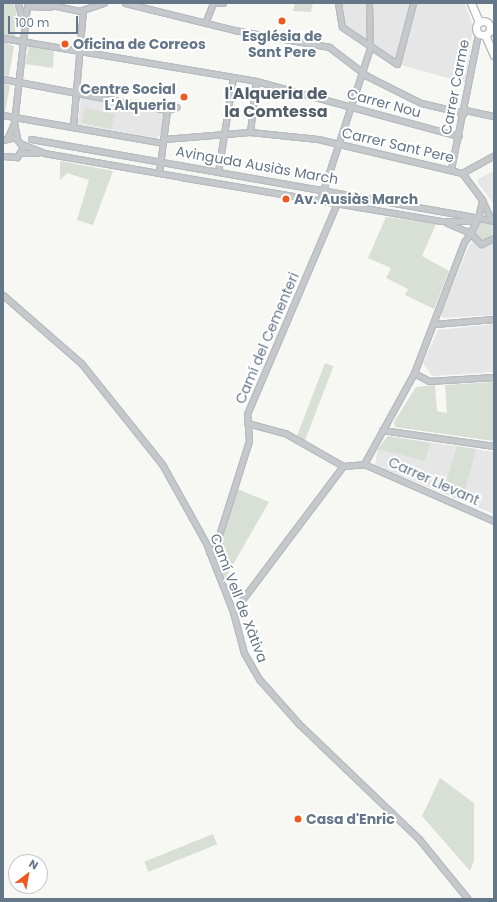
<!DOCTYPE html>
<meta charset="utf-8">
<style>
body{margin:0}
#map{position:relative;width:497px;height:902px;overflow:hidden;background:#f7f7f4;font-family:Poppins,sans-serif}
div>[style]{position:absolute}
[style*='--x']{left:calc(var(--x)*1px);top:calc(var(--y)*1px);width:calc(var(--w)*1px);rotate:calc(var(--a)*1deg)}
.built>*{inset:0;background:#e5e6e5}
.green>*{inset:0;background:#d8dfd5;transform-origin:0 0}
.round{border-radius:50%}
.roads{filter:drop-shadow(1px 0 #b8bcc0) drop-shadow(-1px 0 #b8bcc0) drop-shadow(0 1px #b8bcc0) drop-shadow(0 -1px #b8bcc0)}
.minor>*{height:5px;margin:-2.5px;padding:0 2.5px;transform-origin:2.5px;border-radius:2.5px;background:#c5c9cc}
.major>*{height:7px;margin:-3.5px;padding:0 3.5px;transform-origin:3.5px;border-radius:3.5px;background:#fff}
.major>.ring{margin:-3.5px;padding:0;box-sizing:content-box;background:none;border:7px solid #fff;border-radius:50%}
.dots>*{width:11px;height:11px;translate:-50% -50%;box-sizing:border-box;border:2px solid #fff;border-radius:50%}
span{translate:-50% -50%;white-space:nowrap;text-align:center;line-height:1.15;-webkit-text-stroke:4px #fff;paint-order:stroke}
.poi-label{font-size:14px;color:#647687;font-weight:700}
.left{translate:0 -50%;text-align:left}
.right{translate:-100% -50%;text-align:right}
.street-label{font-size:14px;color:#647687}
.quarter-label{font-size:16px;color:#535f6b;font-weight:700}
.frame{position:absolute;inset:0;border:4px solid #647687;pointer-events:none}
.north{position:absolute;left:8px;top:854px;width:40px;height:40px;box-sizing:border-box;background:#fff;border:1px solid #c1c8cf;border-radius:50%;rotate:31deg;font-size:11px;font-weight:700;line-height:16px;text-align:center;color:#647687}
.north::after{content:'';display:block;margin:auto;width:14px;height:18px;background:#ee591d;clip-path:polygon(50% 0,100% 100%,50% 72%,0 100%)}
.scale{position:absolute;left:8px;top:16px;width:70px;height:18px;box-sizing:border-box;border:2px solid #647687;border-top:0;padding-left:5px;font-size:12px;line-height:14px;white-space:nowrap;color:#647687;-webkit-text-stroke:3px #fff;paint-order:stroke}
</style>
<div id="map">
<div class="built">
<i style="clip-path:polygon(342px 3px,465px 3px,473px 27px,466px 83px,404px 66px,373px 47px,345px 25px)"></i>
<i style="clip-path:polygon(81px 97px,160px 110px,164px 116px,161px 135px,156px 138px,78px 124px)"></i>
<i style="clip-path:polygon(494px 171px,494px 204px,478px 183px,478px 179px)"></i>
<i style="clip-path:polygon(494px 217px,494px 315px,443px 318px,441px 314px,469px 246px)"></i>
<i style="clip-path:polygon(494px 324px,494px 372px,432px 376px,423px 363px,438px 330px)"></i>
<i style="clip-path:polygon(388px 436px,494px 452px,494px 514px,375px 465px,378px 449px)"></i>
</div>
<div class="green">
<i style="clip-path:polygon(3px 3px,12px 3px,16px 8px,15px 37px,3px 35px)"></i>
<i style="clip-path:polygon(295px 3px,313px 3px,311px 12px,293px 11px)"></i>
<i style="clip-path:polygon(3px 42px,14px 46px,9px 76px,3px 75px)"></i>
<i style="clip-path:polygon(29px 46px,54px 51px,53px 68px,25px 64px)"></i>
<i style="clip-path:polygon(3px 83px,10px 86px,5px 112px,3px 111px)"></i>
<i style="left:85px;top:108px;width:30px;height:15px;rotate:12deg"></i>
<i style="clip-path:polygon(60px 161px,113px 171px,93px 225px,77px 220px,89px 180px,67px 173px,60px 180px)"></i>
<i style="clip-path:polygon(386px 217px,436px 224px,422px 256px,449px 271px,434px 309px,405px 295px,408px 289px,386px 278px,391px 268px,368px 258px)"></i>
<i class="round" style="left:474px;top:221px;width:18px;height:18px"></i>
<i style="left:325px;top:363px;width:9px;height:80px;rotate:21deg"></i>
<i style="clip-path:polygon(494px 382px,494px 441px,395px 427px,394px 422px,416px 387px,435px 385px,437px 411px,447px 413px,445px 385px)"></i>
<i style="clip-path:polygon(388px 436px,430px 443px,425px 461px,378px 449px)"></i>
<i style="clip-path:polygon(457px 446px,476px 449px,462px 501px,443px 493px)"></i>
<i style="clip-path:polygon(235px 488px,269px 502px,223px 582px,214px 560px)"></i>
<i style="clip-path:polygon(440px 778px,474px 803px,474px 861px,470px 871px,422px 816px)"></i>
<i style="left:213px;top:834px;width:11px;height:74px;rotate:68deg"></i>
</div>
<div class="roads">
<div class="minor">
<i style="--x:18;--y:3;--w:18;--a:77"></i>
<i style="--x:42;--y:3;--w:38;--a:12"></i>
<i style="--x:79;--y:11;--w:26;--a:-18"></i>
<i style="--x:125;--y:3;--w:112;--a:13.9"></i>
<i style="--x:234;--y:30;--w:97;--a:10.1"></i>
<i style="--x:329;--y:47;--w:48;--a:37.3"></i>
<i style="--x:367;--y:76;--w:60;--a:26.6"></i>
<i style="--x:421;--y:103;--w:44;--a:13.1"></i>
<i style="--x:216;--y:3;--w:7;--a:0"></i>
<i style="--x:338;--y:3;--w:24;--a:81"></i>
<i style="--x:342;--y:27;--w:66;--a:33.9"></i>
<i style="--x:397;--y:64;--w:63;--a:-75.3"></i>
<i style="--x:27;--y:6;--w:23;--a:2"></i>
<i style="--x:205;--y:23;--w:22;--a:-68"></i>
<i style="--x:489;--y:31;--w:5;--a:22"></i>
<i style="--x:3;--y:38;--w:257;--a:9.6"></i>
<i style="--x:256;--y:81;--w:210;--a:15.2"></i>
<i style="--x:3;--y:79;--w:167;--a:10.7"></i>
<i style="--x:167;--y:110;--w:10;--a:-17"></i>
<i style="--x:465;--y:110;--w:30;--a:12"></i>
<i style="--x:3;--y:115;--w:162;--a:9.9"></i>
<i style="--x:73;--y:126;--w:116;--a:-85.1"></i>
<i style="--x:250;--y:132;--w:51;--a:-83.3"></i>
<i style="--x:8;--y:137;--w:15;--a:-67"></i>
<i style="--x:17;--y:138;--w:15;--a:-101"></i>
<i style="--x:14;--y:123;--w:118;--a:-83.7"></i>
<i style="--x:31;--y:139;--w:454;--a:10"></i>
<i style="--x:478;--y:218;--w:18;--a:-77"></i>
<i style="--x:482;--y:200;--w:23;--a:65"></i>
<i style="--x:164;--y:139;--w:86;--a:-4.7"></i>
<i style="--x:250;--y:132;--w:68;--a:5.9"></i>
<i style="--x:318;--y:139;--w:148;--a:13.3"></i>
<i style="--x:462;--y:173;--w:34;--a:53"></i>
<i style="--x:3;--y:140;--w:12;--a:-14"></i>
<i style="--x:15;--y:137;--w:13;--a:51"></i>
<i style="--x:23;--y:147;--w:12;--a:121"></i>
<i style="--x:17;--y:157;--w:14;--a:-176"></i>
<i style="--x:22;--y:144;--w:24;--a:22"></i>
<i style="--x:44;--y:153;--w:139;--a:9.9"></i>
<i style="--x:181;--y:177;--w:263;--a:9.6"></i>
<i style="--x:440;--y:221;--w:34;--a:0"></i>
<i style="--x:21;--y:153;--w:16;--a:0"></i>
<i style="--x:451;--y:169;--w:138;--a:-78.7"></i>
<i style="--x:218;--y:172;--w:96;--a:-81"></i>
<i style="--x:159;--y:173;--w:64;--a:-82.8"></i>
<i style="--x:462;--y:173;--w:37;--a:-29"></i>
<i style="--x:320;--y:200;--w:160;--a:-71.8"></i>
<i style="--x:370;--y:48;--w:45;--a:-91.3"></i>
<i style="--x:491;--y:220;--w:13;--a:-171"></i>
<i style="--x:478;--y:218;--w:17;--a:118"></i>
<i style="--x:470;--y:233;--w:16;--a:45"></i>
<i style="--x:481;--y:244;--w:14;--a:-25"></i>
<i style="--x:447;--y:223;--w:25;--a:23"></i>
<i style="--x:3;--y:295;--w:103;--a:41.1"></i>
<i style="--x:81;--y:363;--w:129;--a:51.3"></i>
<i style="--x:162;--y:464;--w:90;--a:60.9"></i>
<i style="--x:206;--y:543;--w:74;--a:68.6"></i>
<i style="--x:233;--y:612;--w:42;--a:75"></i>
<i style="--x:244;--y:653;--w:30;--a:60"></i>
<i style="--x:259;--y:679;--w:59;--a:48.4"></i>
<i style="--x:298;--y:723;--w:168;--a:43.8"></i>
<i style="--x:419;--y:839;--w:77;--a:50.8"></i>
<i style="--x:434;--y:324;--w:60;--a:-4.8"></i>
<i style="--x:414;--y:373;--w:17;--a:28"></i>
<i style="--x:429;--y:381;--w:65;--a:-3.5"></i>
<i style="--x:247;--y:423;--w:39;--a:15"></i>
<i style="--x:285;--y:433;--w:67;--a:29.6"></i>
<i style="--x:343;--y:466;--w:21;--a:-5"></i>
<i style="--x:382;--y:430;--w:113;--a:8.1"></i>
<i style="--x:364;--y:464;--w:104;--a:-61.2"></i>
<i style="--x:414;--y:373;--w:140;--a:-69.1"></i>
<i style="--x:464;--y:242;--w:10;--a:-53"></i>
<i style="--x:364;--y:464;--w:142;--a:23.7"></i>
<i style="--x:209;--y:552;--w:7;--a:-34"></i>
<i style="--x:215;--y:548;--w:112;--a:-72.4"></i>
<i style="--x:249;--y:441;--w:27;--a:-94"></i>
<i style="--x:247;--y:414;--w:229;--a:-66.9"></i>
<i style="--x:233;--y:612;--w:183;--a:-53"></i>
</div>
<div class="major">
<i style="--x:471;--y:3;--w:21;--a:67"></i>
<i class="ring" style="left:476px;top:21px;width:7px;height:7px"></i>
<i style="--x:485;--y:35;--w:22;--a:66"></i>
</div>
</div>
<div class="dots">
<i style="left:282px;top:21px;background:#ee591d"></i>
<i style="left:65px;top:44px;background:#ee591d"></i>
<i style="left:184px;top:97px;background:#ee591d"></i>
<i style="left:286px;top:199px;background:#ee591d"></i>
<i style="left:298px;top:819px;background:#ee591d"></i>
</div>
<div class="poi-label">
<span style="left:282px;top:44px">Església de<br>Sant Pere</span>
<span class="left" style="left:73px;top:44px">Oficina de Correos</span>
<span class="right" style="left:176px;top:97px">Centre Social<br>L'Alqueria</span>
<span class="left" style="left:294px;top:199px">Av. Ausiàs March</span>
<span class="left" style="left:306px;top:819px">Casa d'Enric</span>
</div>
<div class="street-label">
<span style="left:455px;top:87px;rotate:-79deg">Carrer Carme</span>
<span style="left:384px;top:103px;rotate:15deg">Carrer Nou</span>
<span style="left:398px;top:145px;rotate:13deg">Carrer Sant Pere</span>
<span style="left:257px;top:165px;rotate:10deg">Avinguda Ausiàs March</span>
<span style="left:267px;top:338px;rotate:-67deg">Camí del Cementeri</span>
<span style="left:434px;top:481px;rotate:24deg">Carrer Llevant</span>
<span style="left:239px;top:598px;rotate:69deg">Camí Vell de Xàtiva</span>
</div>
<div class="quarter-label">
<span style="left:276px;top:103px">l'Alqueria de<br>la Comtessa</span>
</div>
<div class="frame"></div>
<div class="north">N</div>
<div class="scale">100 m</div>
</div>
